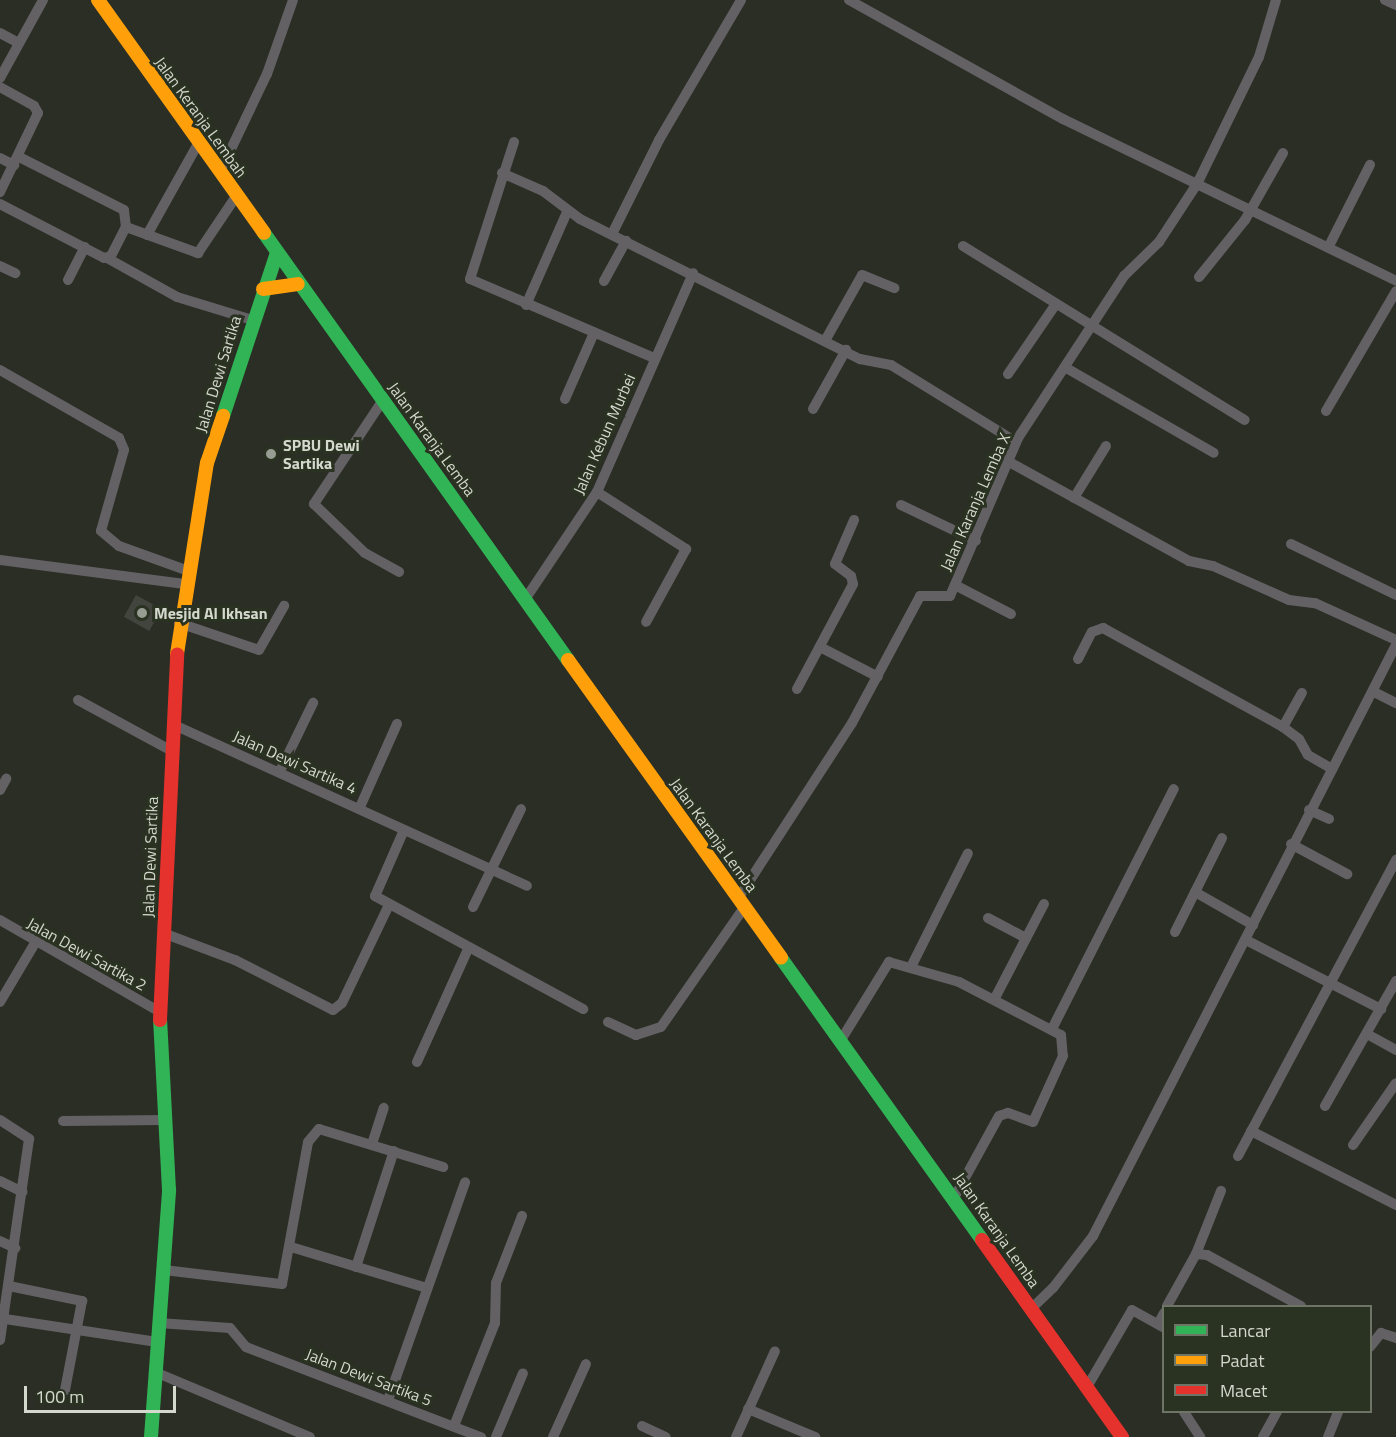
<!DOCTYPE html>
<style>
body{margin:0}
#map{position:relative;width:1396px;height:1437px;overflow:hidden;background:#2a2e25;font-family:"Titillium Web",sans-serif}
div>[style]{position:absolute}
[style*='--x']{left:calc(var(--x)*1px);top:calc(var(--y)*1px);width:calc(var(--w)*1px);rotate:calc(var(--a)*1deg)}
.building>*{inset:0;background:#41453e;transform-origin:0 0}
.street>*{height:10px;margin:-5px;padding:0 5px;transform-origin:5px;border-radius:5px;background:#646165}
.fast>*{height:14px;margin:-7px;padding:0 7px;transform-origin:7px;border-radius:7px;background:#30b455}
.slow>*{height:14px;margin:-7px;padding:0 7px;transform-origin:7px;border-radius:7px;background:#ff9f0a}
.jam>*{height:14px;margin:-7px;padding:0 7px;transform-origin:7px;border-radius:7px;background:#e5322d}
.dots>*{width:16px;height:16px;translate:-50% -50%;box-sizing:border-box;border:3px solid #2a3221;border-radius:50%}
span{translate:-50% -50%;white-space:nowrap;text-align:center;line-height:1.15;-webkit-text-stroke:6px #2a3221;paint-order:stroke}
.street-label{font-size:16px;color:#d4d9ce}
.poi-label{font-size:16px;color:#d4d9ce;font-weight:700}
.left{translate:0 -50%;text-align:left}
.legend{position:absolute;left:1162px;top:1305px;width:210px;height:108px;box-sizing:border-box;background:#2a3221;border:2px solid #6e7566;margin:0;padding:8px 10px;list-style:none;font-size:18px;color:#d4d9ce}
.legend li{display:flex;align-items:center;gap:12px;height:30px}
.legend b{width:30px;border:2px solid #6e7566}
.scale{position:absolute;left:24px;top:1386px;width:152px;height:27px;box-sizing:border-box;border:3px solid #d4d9ce;border-top:0;padding-left:8px;font-size:18px;line-height:21px;white-space:nowrap;color:#d4d9ce;-webkit-text-stroke:4px #2a3221;paint-order:stroke}
</style>
<div id="map">
<div class="building">
<i style="left:136px;top:595px;width:29px;height:25px;rotate:29deg"></i>
</div>
<div class="street">
<i style="--x:849;--y:0;--w:245;--a:29.1"></i>
<i style="--x:1063;--y:119;--w:370;--a:25.9"></i>
<i style="--x:1385;--y:0;--w:12;--a:24"></i>
<i style="--x:0;--y:33;--w:21;--a:28"></i>
<i style="--x:0;--y:78;--w:89;--a:-61.1"></i>
<i style="--x:0;--y:87;--w:39;--a:29"></i>
<i style="--x:34;--y:106;--w:8;--a:60"></i>
<i style="--x:38;--y:113;--w:88;--a:115.7"></i>
<i style="--x:514;--y:142;--w:144;--a:107.8"></i>
<i style="--x:470;--y:279;--w:200;--a:23.2"></i>
<i style="--x:0;--y:158;--w:16;--a:27"></i>
<i style="--x:220;--y:172;--w:109;--a:-64.4"></i>
<i style="--x:267;--y:74;--w:78;--a:-70.6"></i>
<i style="--x:502;--y:173;--w:45;--a:23.7"></i>
<i style="--x:543;--y:191;--w:46;--a:37.1"></i>
<i style="--x:580;--y:219;--w:313;--a:26.6"></i>
<i style="--x:860;--y:359;--w:32;--a:11"></i>
<i style="--x:891;--y:365;--w:147;--a:31.6"></i>
<i style="--x:0;--y:204;--w:117;--a:27.4"></i>
<i style="--x:104;--y:258;--w:7;--a:-16"></i>
<i style="--x:111;--y:256;--w:33;--a:-63"></i>
<i style="--x:126;--y:227;--w:17;--a:-97"></i>
<i style="--x:124;--y:210;--w:118;--a:-153.2"></i>
<i style="--x:126;--y:227;--w:77;--a:19.9"></i>
<i style="--x:198;--y:253;--w:70;--a:-56.1"></i>
<i style="--x:612;--y:234;--w:105;--a:-63.4"></i>
<i style="--x:659;--y:140;--w:162;--a:-59.6"></i>
<i style="--x:147;--y:235;--w:107;--a:-60.8"></i>
<i style="--x:963;--y:246;--w:331;--a:31.7"></i>
<i style="--x:1329;--y:246;--w:91;--a:-63.2"></i>
<i style="--x:107;--y:258;--w:80;--a:29.1"></i>
<i style="--x:177;--y:297;--w:78;--a:17"></i>
<i style="--x:0;--y:266;--w:17;--a:25"></i>
<i style="--x:1199;--y:277;--w:73;--a:-51.1"></i>
<i style="--x:1245;--y:220;--w:77;--a:-60.4"></i>
<i style="--x:68;--y:280;--w:37;--a:-63"></i>
<i style="--x:604;--y:281;--w:46;--a:-61.2"></i>
<i style="--x:526;--y:305;--w:102;--a:-66.2"></i>
<i style="--x:826;--y:339;--w:73;--a:-60.6"></i>
<i style="--x:862;--y:275;--w:35;--a:22"></i>
<i style="--x:1068;--y:369;--w:168;--a:29.9"></i>
<i style="--x:0;--y:370;--w:137;--a:29.7"></i>
<i style="--x:119;--y:438;--w:13;--a:67"></i>
<i style="--x:124;--y:450;--w:84;--a:105.9"></i>
<i style="--x:101;--y:531;--w:23;--a:40"></i>
<i style="--x:119;--y:546;--w:71;--a:19.7"></i>
<i style="--x:1008;--y:374;--w:85;--a:-55.6"></i>
<i style="--x:565;--y:399;--w:72;--a:-66.3"></i>
<i style="--x:383;--y:400;--w:125;--a:123.6"></i>
<i style="--x:314;--y:504;--w:71;--a:43.9"></i>
<i style="--x:365;--y:553;--w:39;--a:29"></i>
<i style="--x:813;--y:409;--w:68;--a:-60.8"></i>
<i style="--x:1326;--y:411;--w:139;--a:-59.7"></i>
<i style="--x:1011;--y:463;--w:203;--a:28.8"></i>
<i style="--x:1189;--y:561;--w:25;--a:12"></i>
<i style="--x:1213;--y:566;--w:83;--a:24.1"></i>
<i style="--x:1289;--y:600;--w:26;--a:7"></i>
<i style="--x:1315;--y:603;--w:89;--a:24.6"></i>
<i style="--x:597;--y:492;--w:106;--a:32.6"></i>
<i style="--x:686;--y:549;--w:83;--a:118.7"></i>
<i style="--x:1074;--y:498;--w:61;--a:-58.4"></i>
<i style="--x:901;--y:505;--w:83;--a:25.6"></i>
<i style="--x:1291;--y:544;--w:117;--a:25.9"></i>
<i style="--x:0;--y:560;--w:186;--a:7.4"></i>
<i style="--x:955;--y:585;--w:63;--a:27.4"></i>
<i style="--x:526;--y:598;--w:128;--a:-56.2"></i>
<i style="--x:597;--y:492;--w:239;--a:-66.3"></i>
<i style="--x:179;--y:623;--w:84;--a:18.6"></i>
<i style="--x:259;--y:650;--w:51;--a:-60.4"></i>
<i style="--x:820;--y:647;--w:65;--a:27.3"></i>
<i style="--x:1078;--y:659;--w:30;--a:-63"></i>
<i style="--x:1092;--y:632;--w:12;--a:-20"></i>
<i style="--x:1103;--y:628;--w:205;--a:28.8"></i>
<i style="--x:1283;--y:727;--w:20;--a:37"></i>
<i style="--x:1299;--y:739;--w:18;--a:61"></i>
<i style="--x:1308;--y:755;--w:28;--a:30"></i>
<i style="--x:797;--y:689;--w:119;--a:-61.9"></i>
<i style="--x:853;--y:584;--w:8;--a:-104"></i>
<i style="--x:851;--y:576;--w:20;--a:-143"></i>
<i style="--x:835;--y:564;--w:48;--a:-66.6"></i>
<i style="--x:1374;--y:692;--w:25;--a:27"></i>
<i style="--x:78;--y:700;--w:105;--a:28.5"></i>
<i style="--x:172;--y:724;--w:390;--a:24.5"></i>
<i style="--x:1283;--y:727;--w:39;--a:-61"></i>
<i style="--x:280;--y:771;--w:76;--a:-64.1"></i>
<i style="--x:0;--y:790;--w:13;--a:-61"></i>
<i style="--x:360;--y:807;--w:91;--a:-66"></i>
<i style="--x:1309;--y:810;--w:22;--a:24"></i>
<i style="--x:404;--y:830;--w:72;--a:113.7"></i>
<i style="--x:375;--y:896;--w:237;--a:28.5"></i>
<i style="--x:1291;--y:844;--w:64;--a:28.2"></i>
<i style="--x:1195;--y:892;--w:67;--a:29.6"></i>
<i style="--x:739;--y:897;--w:207;--a:-57"></i>
<i style="--x:852;--y:723;--w:144;--a:-61.8"></i>
<i style="--x:920;--y:596;--w:30;--a:0"></i>
<i style="--x:950;--y:596;--w:172;--a:-66.7"></i>
<i style="--x:1018;--y:438;--w:194;--a:-56.8"></i>
<i style="--x:1124;--y:276;--w:49;--a:-44.2"></i>
<i style="--x:1159;--y:242;--w:69;--a:-56.8"></i>
<i style="--x:1197;--y:184;--w:141;--a:-64"></i>
<i style="--x:1259;--y:57;--w:59;--a:-73.4"></i>
<i style="--x:473;--y:907;--w:109;--a:-63.9"></i>
<i style="--x:988;--y:918;--w:43;--a:27.8"></i>
<i style="--x:0;--y:920;--w:185;--a:29.9"></i>
<i style="--x:1175;--y:932;--w:105;--a:-63.4"></i>
<i style="--x:163;--y:933;--w:77;--a:20.6"></i>
<i style="--x:235;--y:960;--w:110;--a:27"></i>
<i style="--x:333;--y:1010;--w:11;--a:-38"></i>
<i style="--x:342;--y:1003;--w:109;--a:-64.4"></i>
<i style="--x:1246;--y:940;--w:152;--a:27.1"></i>
<i style="--x:911;--y:967;--w:127;--a:-63.4"></i>
<i style="--x:995;--y:998;--w:106;--a:-62.5"></i>
<i style="--x:0;--y:1002;--w:69;--a:-59.3"></i>
<i style="--x:608;--y:1022;--w:31;--a:25"></i>
<i style="--x:636;--y:1035;--w:26;--a:-18"></i>
<i style="--x:661;--y:1027;--w:147;--a:-55.2"></i>
<i style="--x:1052;--y:1029;--w:269;--a:-63.1"></i>
<i style="--x:1367;--y:1034;--w:33;--a:29"></i>
<i style="--x:841;--y:1040;--w:92;--a:-58.4"></i>
<i style="--x:889;--y:962;--w:73;--a:15.9"></i>
<i style="--x:959;--y:982;--w:115;--a:27.5"></i>
<i style="--x:1061;--y:1035;--w:21;--a:85"></i>
<i style="--x:1063;--y:1056;--w:72;--a:114.4"></i>
<i style="--x:1033;--y:1122;--w:27;--a:-160"></i>
<i style="--x:1008;--y:1113;--w:9;--a:162"></i>
<i style="--x:999;--y:1116;--w:94;--a:118.8"></i>
<i style="--x:417;--y:1062;--w:124;--a:-65.7"></i>
<i style="--x:1325;--y:1106;--w:144;--a:-60.4"></i>
<i style="--x:0;--y:1120;--w:35;--a:33"></i>
<i style="--x:29;--y:1139;--w:203;--a:98.2"></i>
<i style="--x:63;--y:1121;--w:103;--a:-0.6"></i>
<i style="--x:1251;--y:1131;--w:163;--a:27"></i>
<i style="--x:372;--y:1144;--w:38;--a:-72"></i>
<i style="--x:1353;--y:1145;--w:75;--a:-55.3"></i>
<i style="--x:1238;--y:1156;--w:336;--a:-61.9"></i>
<i style="--x:0;--y:1181;--w:25;--a:26"></i>
<i style="--x:0;--y:1241;--w:17;--a:25"></i>
<i style="--x:291;--y:1247;--w:142;--a:16.8"></i>
<i style="--x:1196;--y:1254;--w:11;--a:5"></i>
<i style="--x:1207;--y:1255;--w:107;--a:28.5"></i>
<i style="--x:356;--y:1267;--w:122;--a:-71.9"></i>
<i style="--x:164;--y:1270;--w:119;--a:6.8"></i>
<i style="--x:282;--y:1284;--w:144;--a:-79.6"></i>
<i style="--x:308;--y:1142;--w:17;--a:-50"></i>
<i style="--x:319;--y:1129;--w:130;--a:17"></i>
<i style="--x:9;--y:1286;--w:75;--a:11.6"></i>
<i style="--x:82;--y:1301;--w:91;--a:100.8"></i>
<i style="--x:1167;--y:1306;--w:60;--a:-60.9"></i>
<i style="--x:1196;--y:1254;--w:68;--a:-68.4"></i>
<i style="--x:1032;--y:1308;--w:29;--a:-44"></i>
<i style="--x:1053;--y:1288;--w:66;--a:-52.4"></i>
<i style="--x:1093;--y:1236;--w:664;--a:-62.86"></i>
<i style="--x:5;--y:1319;--w:154;--a:8.6"></i>
<i style="--x:159;--y:1323;--w:71;--a:4"></i>
<i style="--x:230;--y:1328;--w:25;--a:50"></i>
<i style="--x:246;--y:1347;--w:252;--a:21"></i>
<i style="--x:1158;--y:1324;--w:13;--a:-61"></i>
<i style="--x:1370;--y:1347;--w:18;--a:-52"></i>
<i style="--x:1381;--y:1333;--w:16;--a:18"></i>
<i style="--x:155;--y:1372;--w:168;--a:22.8"></i>
<i style="--x:1087;--y:1387;--w:89;--a:-59.7"></i>
<i style="--x:1132;--y:1310;--w:37;--a:29"></i>
<i style="--x:388;--y:1400;--w:231;--a:-70.5"></i>
<i style="--x:748;--y:1409;--w:73;--a:22.7"></i>
<i style="--x:1184;--y:1412;--w:30;--a:57"></i>
<i style="--x:454;--y:1426;--w:111;--a:-68.3"></i>
<i style="--x:495;--y:1323;--w:40;--a:-88.6"></i>
<i style="--x:496;--y:1283;--w:72;--a:-68.8"></i>
<i style="--x:642;--y:1426;--w:26;--a:25"></i>
<i style="--x:496;--y:1437;--w:69;--a:-67.1"></i>
<i style="--x:553;--y:1437;--w:80;--a:-65.7"></i>
<i style="--x:736;--y:1437;--w:94;--a:-65.6"></i>
<i style="--x:1263;--y:1437;--w:29;--a:-61"></i>
<i style="--x:1328;--y:1437;--w:27;--a:-68"></i>
</div>
<div class="fast">
<i style="--x:264;--y:233;--w:524;--a:54.55"></i>
<i style="--x:223;--y:416;--w:172;--a:-71.7"></i>
<i style="--x:781;--y:958;--w:346;--a:54.5"></i>
<i style="--x:151;--y:1437;--w:248;--a:-85.8"></i>
<i style="--x:169;--y:1190;--w:170;--a:-93"></i>
</div>
<div class="slow">
<i style="--x:98;--y:0;--w:286;--a:54.5"></i>
<i style="--x:263;--y:289;--w:35;--a:-8"></i>
<i style="--x:177;--y:654;--w:193;--a:-81.1"></i>
<i style="--x:207;--y:463;--w:50;--a:-71.2"></i>
<i style="--x:568;--y:660;--w:366;--a:54.4"></i>
</div>
<div class="jam">
<i style="--x:160;--y:1020;--w:366;--a:-87.3"></i>
<i style="--x:982;--y:1240;--w:242;--a:54.6"></i>
</div>
<div class="dots">
<i style="left:271px;top:454px;background:#989d93"></i>
<i style="left:142px;top:613px;background:#989d93"></i>
</div>
<div class="street-label">
<span style="left:201px;top:117px;rotate:54deg">Jalan Keranja Lembah</span>
<span style="left:218px;top:374px;rotate:-73deg">Jalan Dewi Sartika</span>
<span style="left:604px;top:434px;rotate:-66deg">Jalan Kebun Murbei</span>
<span style="left:432px;top:439px;rotate:54deg">Jalan Karanja Lemba</span>
<span style="left:975px;top:502px;rotate:-66deg">Jalan Karanja Lemba X</span>
<span style="left:295px;top:762px;rotate:24deg">Jalan Dewi Sartika 4</span>
<span style="left:714px;top:835px;rotate:54deg">Jalan Karanja Lemba</span>
<span style="left:150px;top:857px;rotate:-88deg">Jalan Dewi Sartika</span>
<span style="left:87px;top:954px;rotate:29deg">Jalan Dewi Sartika 2</span>
<span style="left:997px;top:1230px;rotate:55deg">Jalan Karanja Lemba</span>
<span style="left:369px;top:1377px;rotate:21deg">Jalan Dewi Sartika 5</span>
</div>
<div class="poi-label">
<span class="left" style="left:283px;top:454px">SPBU Dewi<br>Sartika</span>
<span class="left" style="left:154px;top:613px">Mesjid Al Ikhsan</span>
</div>
<ul class="legend">
<li><b style="height:8px;background:#30b455"></b>Lancar</li>
<li><b style="height:8px;background:#ff9f0a"></b>Padat</li>
<li><b style="height:8px;background:#e5322d"></b>Macet</li>
</ul>
<div class="scale">100 m</div>
</div>
